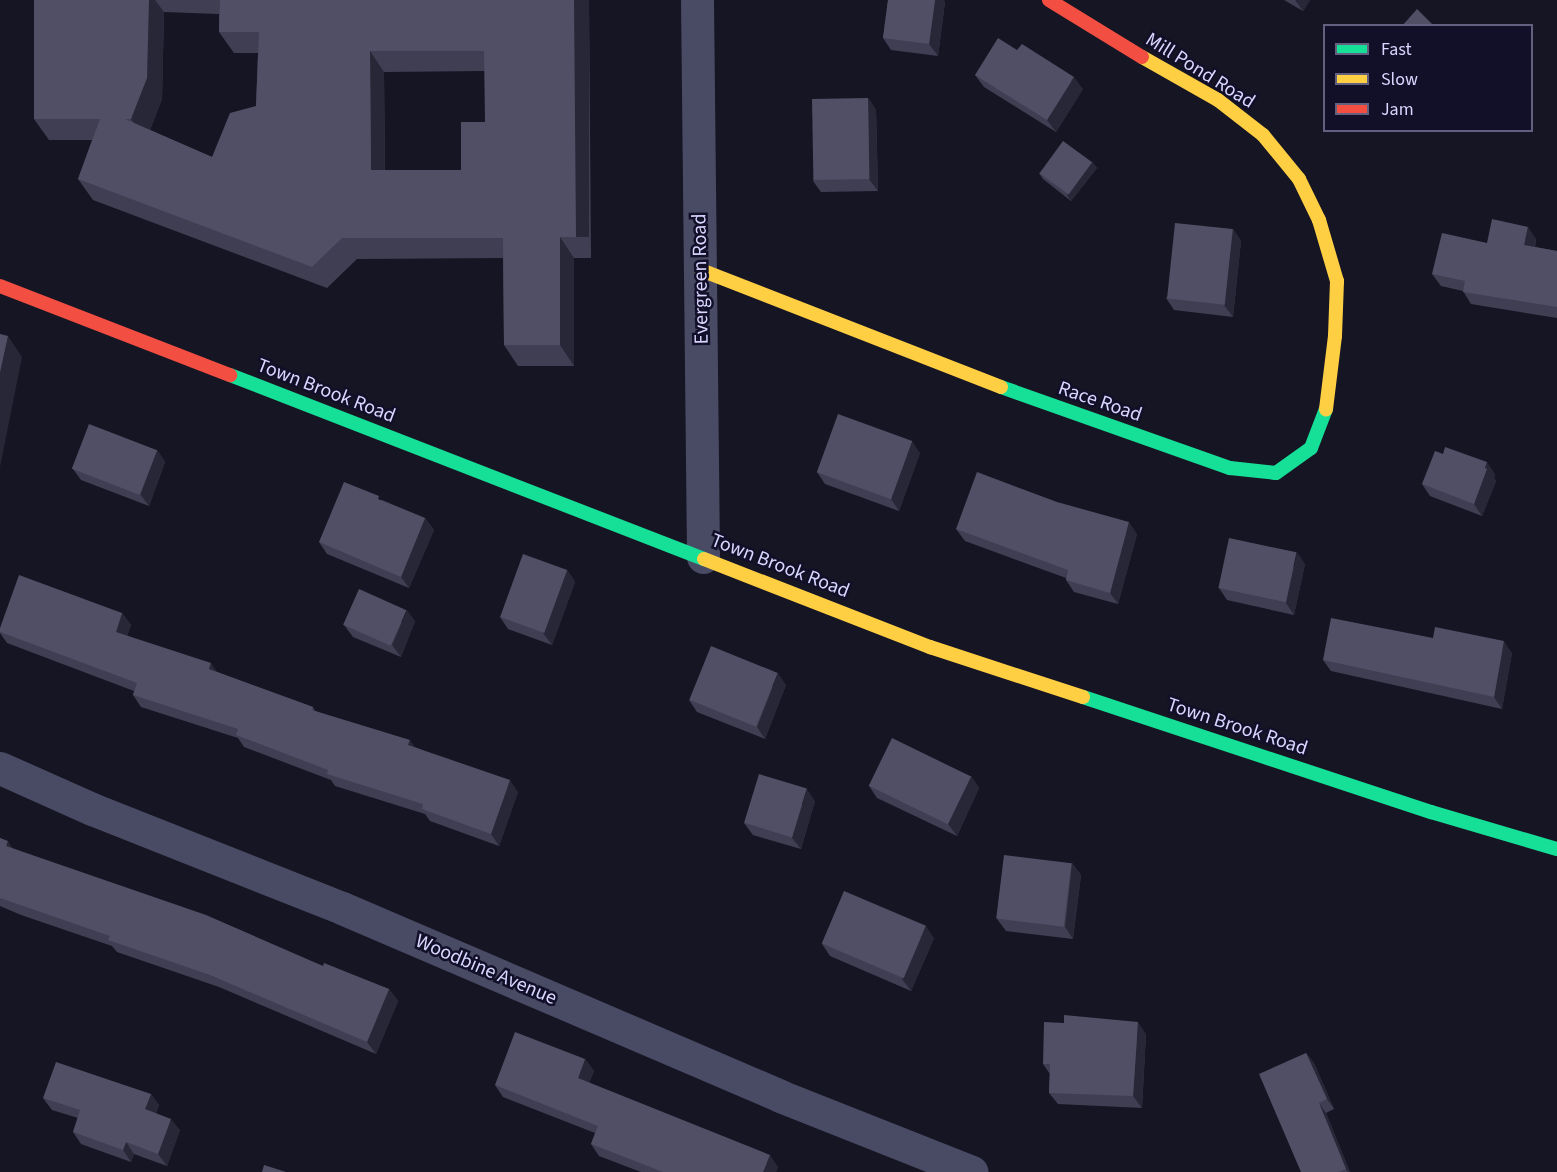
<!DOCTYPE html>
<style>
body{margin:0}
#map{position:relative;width:1557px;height:1172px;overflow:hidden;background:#161523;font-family:"Source Sans 3",sans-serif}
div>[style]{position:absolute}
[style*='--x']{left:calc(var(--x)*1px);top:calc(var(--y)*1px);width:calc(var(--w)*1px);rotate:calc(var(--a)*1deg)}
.street>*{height:33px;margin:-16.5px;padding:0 16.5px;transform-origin:16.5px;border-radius:16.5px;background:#494a64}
.fast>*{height:14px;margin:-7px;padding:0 7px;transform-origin:7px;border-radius:7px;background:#16e098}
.slow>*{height:14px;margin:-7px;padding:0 7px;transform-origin:7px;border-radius:7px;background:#ffcf43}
.jam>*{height:14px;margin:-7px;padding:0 7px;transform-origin:7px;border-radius:7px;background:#f24e42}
.wall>*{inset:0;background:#403e52}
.shaded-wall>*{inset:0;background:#282737;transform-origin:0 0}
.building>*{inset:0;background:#504f65;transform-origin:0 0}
span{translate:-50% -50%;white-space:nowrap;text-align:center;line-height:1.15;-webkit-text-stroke:5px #120f29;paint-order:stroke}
.street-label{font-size:20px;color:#d9d6ff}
.legend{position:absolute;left:1323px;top:24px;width:210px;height:108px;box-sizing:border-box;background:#120f29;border:2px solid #625f7f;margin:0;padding:8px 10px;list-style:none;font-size:18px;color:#d9d6ff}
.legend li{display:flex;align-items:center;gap:12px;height:30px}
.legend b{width:30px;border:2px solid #625f7f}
</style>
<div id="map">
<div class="street">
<i style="--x:697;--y:0;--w:557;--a:89.38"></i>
<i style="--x:0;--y:768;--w:101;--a:24"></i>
<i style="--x:92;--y:809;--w:269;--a:21.6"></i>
<i style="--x:342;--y:908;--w:477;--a:23.2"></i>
<i style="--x:780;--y:1096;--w:206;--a:21.6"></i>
</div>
<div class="fast">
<i style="--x:230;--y:375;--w:508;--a:21.22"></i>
<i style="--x:1001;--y:387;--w:243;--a:19.5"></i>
<i style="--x:1230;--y:468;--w:46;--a:6.2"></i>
<i style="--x:1276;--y:473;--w:43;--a:-35.5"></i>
<i style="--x:1311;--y:448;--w:42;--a:-69"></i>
<i style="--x:1083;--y:697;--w:367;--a:18.3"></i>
<i style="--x:1431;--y:812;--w:131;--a:16.4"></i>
</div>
<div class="slow">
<i style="--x:1142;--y:57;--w:87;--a:29.5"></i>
<i style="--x:1218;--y:100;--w:57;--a:37.9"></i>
<i style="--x:1263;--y:135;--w:57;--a:50.7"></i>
<i style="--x:1299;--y:179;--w:46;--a:64"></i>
<i style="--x:1319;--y:220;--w:64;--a:73.6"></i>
<i style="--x:1337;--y:281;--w:55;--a:92.1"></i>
<i style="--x:1335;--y:336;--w:74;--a:97"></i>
<i style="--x:701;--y:270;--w:322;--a:21.3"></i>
<i style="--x:704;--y:559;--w:243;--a:21.3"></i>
<i style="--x:930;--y:647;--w:161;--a:18.1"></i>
</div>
<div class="jam">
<i style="--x:1049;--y:0;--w:109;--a:31.5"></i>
<i style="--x:0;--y:286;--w:247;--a:21.2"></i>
</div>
<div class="wall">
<i style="clip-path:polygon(evenodd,34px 0,589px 0,591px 258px,574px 258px,574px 366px,518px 366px,504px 345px,503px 258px,357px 259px,327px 288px,93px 200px,78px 179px,92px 140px,49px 140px,34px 119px,34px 0,164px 12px,219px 14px,219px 32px,234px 53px,258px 53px,256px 106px,212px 157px,150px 130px,162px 99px,164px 12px,34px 0,485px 71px,485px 122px,461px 170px,385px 170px,384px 72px,485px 71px)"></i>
<i style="clip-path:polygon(888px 0,943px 0,945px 2px,938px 56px,891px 50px,883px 38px)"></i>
<i style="clip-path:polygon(1284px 0,1310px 0,1303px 11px)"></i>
<i style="clip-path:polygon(1017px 50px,1083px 89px,1056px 132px,984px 87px,975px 75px)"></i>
<i style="clip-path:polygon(868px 98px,876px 110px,878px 191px,821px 192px,813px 181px)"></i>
<i style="clip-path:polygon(1092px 162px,1097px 168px,1071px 201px,1043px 179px,1039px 173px)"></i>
<i style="clip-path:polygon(1233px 229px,1241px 241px,1233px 317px,1174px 310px,1166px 298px)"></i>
<i style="clip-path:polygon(1536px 239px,1535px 247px,1557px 251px,1557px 318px,1471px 304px,1463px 291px,1441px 286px,1432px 274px,1487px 243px)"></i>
<i style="clip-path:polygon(157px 450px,165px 462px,149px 506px,81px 480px,73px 469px)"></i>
<i style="clip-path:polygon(920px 453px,899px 511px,825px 484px,817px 472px)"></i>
<i style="clip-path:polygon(1495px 474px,1494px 478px,1496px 481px,1482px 516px,1430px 496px,1422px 484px)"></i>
<i style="clip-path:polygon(382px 500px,425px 518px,434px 530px,409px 588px,327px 554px,319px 542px)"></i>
<i style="clip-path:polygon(956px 529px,1137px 534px,1118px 604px,1074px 592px,1066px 580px,1066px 578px,965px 541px)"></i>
<i style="clip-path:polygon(1305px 564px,1294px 615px,1227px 600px,1219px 588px)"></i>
<i style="clip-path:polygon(567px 570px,575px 582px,552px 645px,508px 629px,500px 617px)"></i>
<i style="clip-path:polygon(122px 613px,131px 625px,127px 636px,217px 672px,313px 707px,315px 711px,415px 747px,518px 792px,499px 846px,430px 821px,425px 814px,335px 786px,331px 780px,244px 747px,238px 738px,141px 707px,133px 695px,134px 691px,7px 643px,0 633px,0 628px)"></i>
<i style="clip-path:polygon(415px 621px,401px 657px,353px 637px,344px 625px)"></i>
<i style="clip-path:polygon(1433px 638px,1512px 653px,1502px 709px,1331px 671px,1323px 660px)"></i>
<i style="clip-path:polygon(786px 685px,765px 739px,697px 712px,689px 700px)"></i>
<i style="clip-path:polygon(971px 776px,979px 788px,957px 836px,877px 798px,869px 786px)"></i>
<i style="clip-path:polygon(815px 801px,801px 849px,753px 835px,744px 823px)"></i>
<i style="clip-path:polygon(0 838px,12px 848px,323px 966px,389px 989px,398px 1001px,376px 1054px,219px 987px,117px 952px,112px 946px,21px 915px,0 906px)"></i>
<i style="clip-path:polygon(1072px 863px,1081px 875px,1073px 939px,1006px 931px,997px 919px)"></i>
<i style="clip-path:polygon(934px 938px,911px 991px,830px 956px,822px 944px)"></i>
<i style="clip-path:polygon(1146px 1034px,1142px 1108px,1058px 1104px,1049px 1093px,1050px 1074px,1043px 1064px)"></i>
<i style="clip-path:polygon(1306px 1053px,1314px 1063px,1334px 1109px,1326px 1113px,1350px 1172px,1301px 1172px)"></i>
<i style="clip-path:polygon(585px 1059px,594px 1071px,589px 1083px,778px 1167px,776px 1172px,641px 1172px,599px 1156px,591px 1144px,595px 1133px,503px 1097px,495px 1085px)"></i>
<i style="clip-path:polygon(151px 1094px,159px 1105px,156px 1113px,180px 1130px,167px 1166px,134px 1154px,131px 1162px,81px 1144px,73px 1132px,78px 1118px,52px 1110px,43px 1098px)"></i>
</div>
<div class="shaded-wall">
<i style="clip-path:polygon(149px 0,155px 0,164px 12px,162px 99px,146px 140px,131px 119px)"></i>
<i style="left:574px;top:0;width:15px;height:237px"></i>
<i style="clip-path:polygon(935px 0,943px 0,945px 2px,938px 56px,929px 44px)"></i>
<i style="clip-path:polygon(1295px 0,1310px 0,1303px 11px)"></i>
<i style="clip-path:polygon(370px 51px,384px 72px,385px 191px,371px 170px)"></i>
<i style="clip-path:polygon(1074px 77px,1083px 89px,1056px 132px,1047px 120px)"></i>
<i style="clip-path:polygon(868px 98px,876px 110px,878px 191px,869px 179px)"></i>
<i style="clip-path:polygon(1092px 162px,1097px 168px,1071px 201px,1067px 195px)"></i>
<i style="clip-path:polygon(1528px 227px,1536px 239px,1532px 257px,1524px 245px)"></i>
<i style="clip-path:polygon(1233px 229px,1241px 241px,1233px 317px,1224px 305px)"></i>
<i style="clip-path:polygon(560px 237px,574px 258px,574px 366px,560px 345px)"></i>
<i style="clip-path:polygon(8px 336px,22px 357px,0 467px,0 373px)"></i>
<i style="clip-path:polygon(912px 441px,920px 453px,899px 511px,891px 499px)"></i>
<i style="clip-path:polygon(157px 450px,165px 462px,149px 506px,140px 494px)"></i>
<i style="clip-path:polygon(1487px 462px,1495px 474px,1494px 478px,1496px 481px,1482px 516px,1474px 504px)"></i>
<i style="clip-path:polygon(425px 518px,434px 530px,409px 588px,401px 577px)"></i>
<i style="clip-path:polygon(1129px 522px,1137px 534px,1118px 604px,1110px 593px)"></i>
<i style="clip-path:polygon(1297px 552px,1305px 564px,1294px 615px,1286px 603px)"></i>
<i style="clip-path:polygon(567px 570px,575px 582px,552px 645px,543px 633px)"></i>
<i style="clip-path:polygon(407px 610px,415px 621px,401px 657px,392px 645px)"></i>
<i style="clip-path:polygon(122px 613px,131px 625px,124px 644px,116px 632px)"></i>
<i style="clip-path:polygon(1504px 641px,1512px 653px,1502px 709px,1494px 697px)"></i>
<i style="clip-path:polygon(211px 663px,219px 675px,209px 669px)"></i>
<i style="clip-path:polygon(778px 673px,786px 685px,765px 739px,757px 727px)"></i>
<i style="clip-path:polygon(410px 740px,418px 752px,408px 745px)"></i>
<i style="clip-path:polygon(971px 776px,979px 788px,957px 836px,948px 824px)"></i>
<i style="clip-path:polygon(510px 780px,518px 792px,499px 846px,491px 834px)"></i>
<i style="clip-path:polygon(807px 789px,815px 801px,801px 849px,792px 838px)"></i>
<i style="clip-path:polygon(8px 841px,16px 853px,6px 846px)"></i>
<i style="clip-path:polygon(1072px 863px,1081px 875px,1073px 939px,1065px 927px)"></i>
<i style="clip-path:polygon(926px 926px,934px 938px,911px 991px,902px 979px)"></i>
<i style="clip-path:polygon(389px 989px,398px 1001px,376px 1054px,367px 1042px)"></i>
<i style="clip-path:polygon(1138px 1022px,1146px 1034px,1142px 1108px,1133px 1096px)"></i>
<i style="clip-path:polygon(1306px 1053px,1314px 1063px,1334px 1109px,1327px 1099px)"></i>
<i style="clip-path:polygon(585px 1059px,594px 1071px,586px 1090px,578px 1078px)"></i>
<i style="clip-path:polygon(151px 1094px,159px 1105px,153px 1121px,145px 1109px)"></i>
<i style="clip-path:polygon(1319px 1103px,1326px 1113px,1350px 1172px,1348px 1172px,1346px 1169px)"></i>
<i style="clip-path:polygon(171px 1119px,180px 1130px,167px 1166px,158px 1154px)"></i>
<i style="clip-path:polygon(126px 1142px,134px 1154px,131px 1162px,123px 1150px)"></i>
<i style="clip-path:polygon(770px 1155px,778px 1167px,776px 1172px,763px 1172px)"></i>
</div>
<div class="building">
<i style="clip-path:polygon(evenodd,34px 0,149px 0,147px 78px,131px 119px,125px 119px,212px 157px,230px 113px,256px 106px,259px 32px,219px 32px,220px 0,574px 0,576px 237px,560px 237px,560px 345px,504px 345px,503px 238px,342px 238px,312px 267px,78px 179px,100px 119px,34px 119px,34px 0,370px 51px,484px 51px,485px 122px,461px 122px,461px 170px,371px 170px,370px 51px)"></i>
<i style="clip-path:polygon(888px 0,935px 0,929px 44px,883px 38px)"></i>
<i style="clip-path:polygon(1417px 9px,1434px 26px,1402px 26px)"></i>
<i style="clip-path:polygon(998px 38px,1017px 50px,1022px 44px,1074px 77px,1047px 120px,975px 75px)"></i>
<i style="left:868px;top:98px;width:81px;height:56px;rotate:89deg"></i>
<i style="left:1063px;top:141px;width:36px;height:40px;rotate:36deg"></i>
<i style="clip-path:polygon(1492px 219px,1528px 227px,1524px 245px,1557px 251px,1557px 307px,1463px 292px,1465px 281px,1432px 274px,1442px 233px,1487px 243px)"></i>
<i style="left:1175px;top:223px;width:58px;height:76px;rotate:6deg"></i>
<i style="clip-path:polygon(0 334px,8px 336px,0 373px)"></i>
<i style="left:838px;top:414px;width:79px;height:62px;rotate:20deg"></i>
<i style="left:89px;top:424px;width:73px;height:48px;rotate:21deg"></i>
<i style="clip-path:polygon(1445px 447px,1487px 462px,1485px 468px,1487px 469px,1474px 504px,1422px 484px,1435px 451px,1443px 454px)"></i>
<i style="clip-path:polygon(977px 472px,1057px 502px,1129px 522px,1110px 593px,1066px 580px,1068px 570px,956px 529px)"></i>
<i style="clip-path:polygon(344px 482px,379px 496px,378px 499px,425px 518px,401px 577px,319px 542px)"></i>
<i style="left:1229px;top:538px;width:69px;height:51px;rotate:12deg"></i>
<i style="left:523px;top:554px;width:47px;height:67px;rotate:20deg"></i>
<i style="clip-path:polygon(19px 575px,122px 613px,116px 632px,211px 663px,209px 669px,313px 707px,312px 710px,410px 740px,408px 745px,510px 780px,491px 834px,422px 809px,423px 804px,327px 774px,328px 770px,236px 735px,238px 729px,133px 695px,137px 683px,0 632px,0 628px)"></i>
<i style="left:359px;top:589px;width:52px;height:39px;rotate:24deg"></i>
<i style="clip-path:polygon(1331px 618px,1433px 638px,1435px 627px,1504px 641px,1494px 697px,1323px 660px)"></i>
<i style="left:711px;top:646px;width:72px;height:58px;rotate:22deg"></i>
<i style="left:892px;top:738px;width:88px;height:53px;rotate:26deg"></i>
<i style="left:759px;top:774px;width:50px;height:51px;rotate:17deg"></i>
<i style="clip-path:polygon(0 838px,8px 841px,6px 846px,206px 915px,323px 966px,324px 963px,389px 989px,367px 1042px,210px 975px,108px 940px,110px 936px,0 898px)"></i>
<i style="left:1004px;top:855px;width:68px;height:64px;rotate:7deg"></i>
<i style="left:844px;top:891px;width:89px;height:57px;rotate:23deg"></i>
<i style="clip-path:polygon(1064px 1015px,1138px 1022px,1133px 1096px,1049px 1093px,1050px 1064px,1043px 1064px,1044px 1022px,1064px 1023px)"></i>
<i style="clip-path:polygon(515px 1032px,585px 1059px,578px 1078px,770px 1155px,763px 1172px,663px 1172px,591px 1144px,598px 1126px,495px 1085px)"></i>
<i style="clip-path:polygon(1306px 1053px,1327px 1099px,1319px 1103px,1346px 1169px,1338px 1172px,1301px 1172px,1259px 1074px)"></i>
<i style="clip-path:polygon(56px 1062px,151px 1094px,145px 1109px,171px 1119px,158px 1154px,126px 1142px,123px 1150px,73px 1132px,80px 1110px,43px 1098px)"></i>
<i style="clip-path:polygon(264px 1165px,286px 1172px,262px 1172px)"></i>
</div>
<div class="street-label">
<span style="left:1200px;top:71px;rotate:32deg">Mill Pond Road</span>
<span style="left:701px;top:279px;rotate:-91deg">Evergreen Road</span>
<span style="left:326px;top:391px;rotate:21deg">Town Brook Road</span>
<span style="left:1100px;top:402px;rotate:19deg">Race Road</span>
<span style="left:780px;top:566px;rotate:21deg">Town Brook Road</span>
<span style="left:1237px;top:727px;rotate:18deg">Town Brook Road</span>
<span style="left:486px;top:970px;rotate:23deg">Woodbine Avenue</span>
</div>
<ul class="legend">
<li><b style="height:8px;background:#16e098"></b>Fast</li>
<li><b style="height:8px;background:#ffcf43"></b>Slow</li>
<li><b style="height:8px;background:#f24e42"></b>Jam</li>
</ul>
</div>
